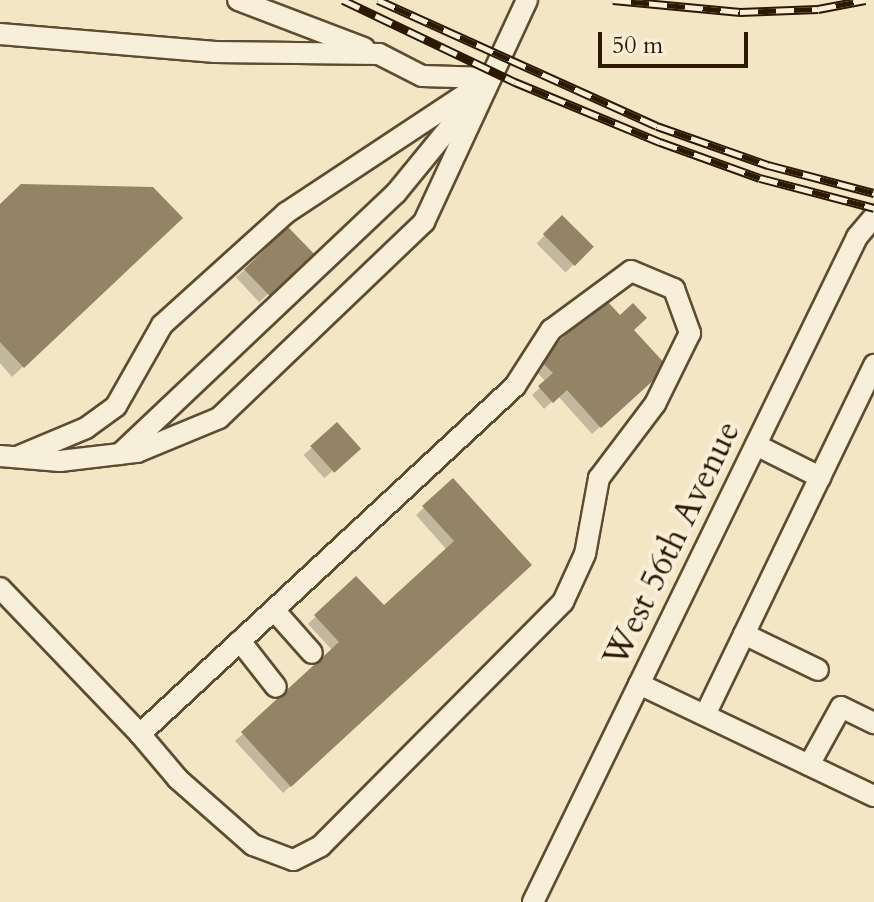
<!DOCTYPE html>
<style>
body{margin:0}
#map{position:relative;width:874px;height:902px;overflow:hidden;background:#f3e6c5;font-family:Cardo,serif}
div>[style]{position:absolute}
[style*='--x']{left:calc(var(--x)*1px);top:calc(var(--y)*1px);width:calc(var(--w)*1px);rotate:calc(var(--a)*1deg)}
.shadow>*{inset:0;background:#0003;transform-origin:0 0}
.building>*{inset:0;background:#938466;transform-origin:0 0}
.roads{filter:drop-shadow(2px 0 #5e4c31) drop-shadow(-2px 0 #5e4c31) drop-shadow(0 2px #5e4c31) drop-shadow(0 -2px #5e4c31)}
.minor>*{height:20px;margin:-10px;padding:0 10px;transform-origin:10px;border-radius:10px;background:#f7efd9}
.rail>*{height:9px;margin-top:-4.5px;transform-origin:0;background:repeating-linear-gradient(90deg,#f7efd9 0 18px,#2c1900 0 36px);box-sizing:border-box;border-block:2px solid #2c1900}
span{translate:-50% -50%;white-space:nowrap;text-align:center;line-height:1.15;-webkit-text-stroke:8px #f7efd9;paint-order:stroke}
.street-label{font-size:34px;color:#2c1900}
.scale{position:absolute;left:598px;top:32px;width:150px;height:36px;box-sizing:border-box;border:4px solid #2c1900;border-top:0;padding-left:10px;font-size:24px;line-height:28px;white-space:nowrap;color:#2c1900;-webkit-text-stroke:6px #f7efd9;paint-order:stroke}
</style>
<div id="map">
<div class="shadow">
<i style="clip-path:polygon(0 207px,180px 218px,12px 377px,0 363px)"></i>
<i style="left:562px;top:218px;width:41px;height:36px;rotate:45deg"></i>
<i style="left:288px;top:229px;width:34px;height:71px;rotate:47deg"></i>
<i style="clip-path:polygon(631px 330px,665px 367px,592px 434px,558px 396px,544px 409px,532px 395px,546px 382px,533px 368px,540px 360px)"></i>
<i style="left:337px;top:425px;width:31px;height:45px;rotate:48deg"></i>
<i style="clip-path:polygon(453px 481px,522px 573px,283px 793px,235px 741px,333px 651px,308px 624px,356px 578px,384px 608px,447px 550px,416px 515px)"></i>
</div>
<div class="building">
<i style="clip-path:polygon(21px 184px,153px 187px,183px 218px,24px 368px,0 342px,0 204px)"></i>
<i style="left:562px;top:215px;width:45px;height:27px;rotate:45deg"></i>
<i style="left:288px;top:227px;width:37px;height:61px;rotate:46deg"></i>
<i style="clip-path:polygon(605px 299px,620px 315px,633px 303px,647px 318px,634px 330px,668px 367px,601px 428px,567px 390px,553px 403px,538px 386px,553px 373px,539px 359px)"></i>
<i style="left:337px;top:422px;width:36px;height:36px;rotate:48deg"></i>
<i style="clip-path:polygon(453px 478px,532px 565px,291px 787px,241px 732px,339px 642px,314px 615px,356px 576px,384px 605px,454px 541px,422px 506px)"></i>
</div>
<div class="roads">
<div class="minor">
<i style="--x:238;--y:0;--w:135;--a:20.9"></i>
<i style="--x:0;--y:34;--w:216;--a:4.8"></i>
<i style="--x:215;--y:52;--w:164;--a:0.7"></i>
<i style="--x:379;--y:54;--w:48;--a:27.1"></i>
<i style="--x:422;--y:76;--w:68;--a:1.7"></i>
<i style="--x:756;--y:445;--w:72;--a:26.6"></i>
<i style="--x:120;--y:454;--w:380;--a:-43.4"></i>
<i style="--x:396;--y:193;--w:120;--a:-50.7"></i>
<i style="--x:0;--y:456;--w:60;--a:4.8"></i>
<i style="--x:60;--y:461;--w:78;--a:-6.7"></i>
<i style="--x:137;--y:452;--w:89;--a:-22.5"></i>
<i style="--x:219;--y:418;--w:284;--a:-43.7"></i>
<i style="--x:424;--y:222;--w:245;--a:-65.1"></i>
<i style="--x:17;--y:457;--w:75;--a:-22.8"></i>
<i style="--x:86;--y:428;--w:37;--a:-36"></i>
<i style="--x:116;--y:406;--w:93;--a:-60.4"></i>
<i style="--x:162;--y:325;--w:167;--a:-42.1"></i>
<i style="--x:286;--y:213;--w:245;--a:-33.5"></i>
<i style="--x:0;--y:588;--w:202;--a:46.2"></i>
<i style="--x:140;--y:734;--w:512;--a:-42.86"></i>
<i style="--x:515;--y:386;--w:67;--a:-57.3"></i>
<i style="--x:551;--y:330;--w:99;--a:-36.4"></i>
<i style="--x:631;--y:271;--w:47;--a:22.7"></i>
<i style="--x:674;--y:289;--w:47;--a:70"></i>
<i style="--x:690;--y:333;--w:79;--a:116.2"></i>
<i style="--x:655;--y:404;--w:93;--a:127.1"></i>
<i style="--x:599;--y:478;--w:77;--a:100.4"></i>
<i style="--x:585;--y:554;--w:53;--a:114.6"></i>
<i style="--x:563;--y:602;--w:344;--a:134.8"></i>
<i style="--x:321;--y:846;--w:31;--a:153"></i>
<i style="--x:293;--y:860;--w:43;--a:-159.4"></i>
<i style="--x:253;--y:845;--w:100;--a:-138.7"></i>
<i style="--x:178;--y:779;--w:59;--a:-130.2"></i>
<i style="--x:274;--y:610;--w:57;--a:48.5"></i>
<i style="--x:744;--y:634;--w:82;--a:25.9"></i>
<i style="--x:240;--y:641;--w:58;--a:52"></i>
<i style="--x:639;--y:684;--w:260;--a:25.5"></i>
<i style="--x:705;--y:715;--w:389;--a:-64.2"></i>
<i style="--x:809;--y:765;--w:66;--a:-61.1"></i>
<i style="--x:841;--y:707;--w:37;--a:26"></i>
<i style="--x:533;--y:902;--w:740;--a:-64.02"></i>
<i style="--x:857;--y:237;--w:26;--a:-50"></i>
</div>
</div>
<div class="rail">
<i style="--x:343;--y:0;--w:191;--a:25.5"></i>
<i style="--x:515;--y:82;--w:157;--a:22.5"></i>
<i style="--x:660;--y:142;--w:106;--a:19.8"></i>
<i style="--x:760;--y:178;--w:118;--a:14.7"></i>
<i style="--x:378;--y:0;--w:306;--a:24.3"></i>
<i style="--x:657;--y:126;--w:118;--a:19.4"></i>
<i style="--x:768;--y:165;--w:110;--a:14.8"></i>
<i style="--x:613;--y:0;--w:128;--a:5.4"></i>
<i style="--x:740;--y:12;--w:78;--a:-2.2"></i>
<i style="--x:818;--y:9;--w:48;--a:-10.8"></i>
</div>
<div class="street-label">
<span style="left:672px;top:544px;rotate:-64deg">West 56th Avenue</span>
</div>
<div class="scale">50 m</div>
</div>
